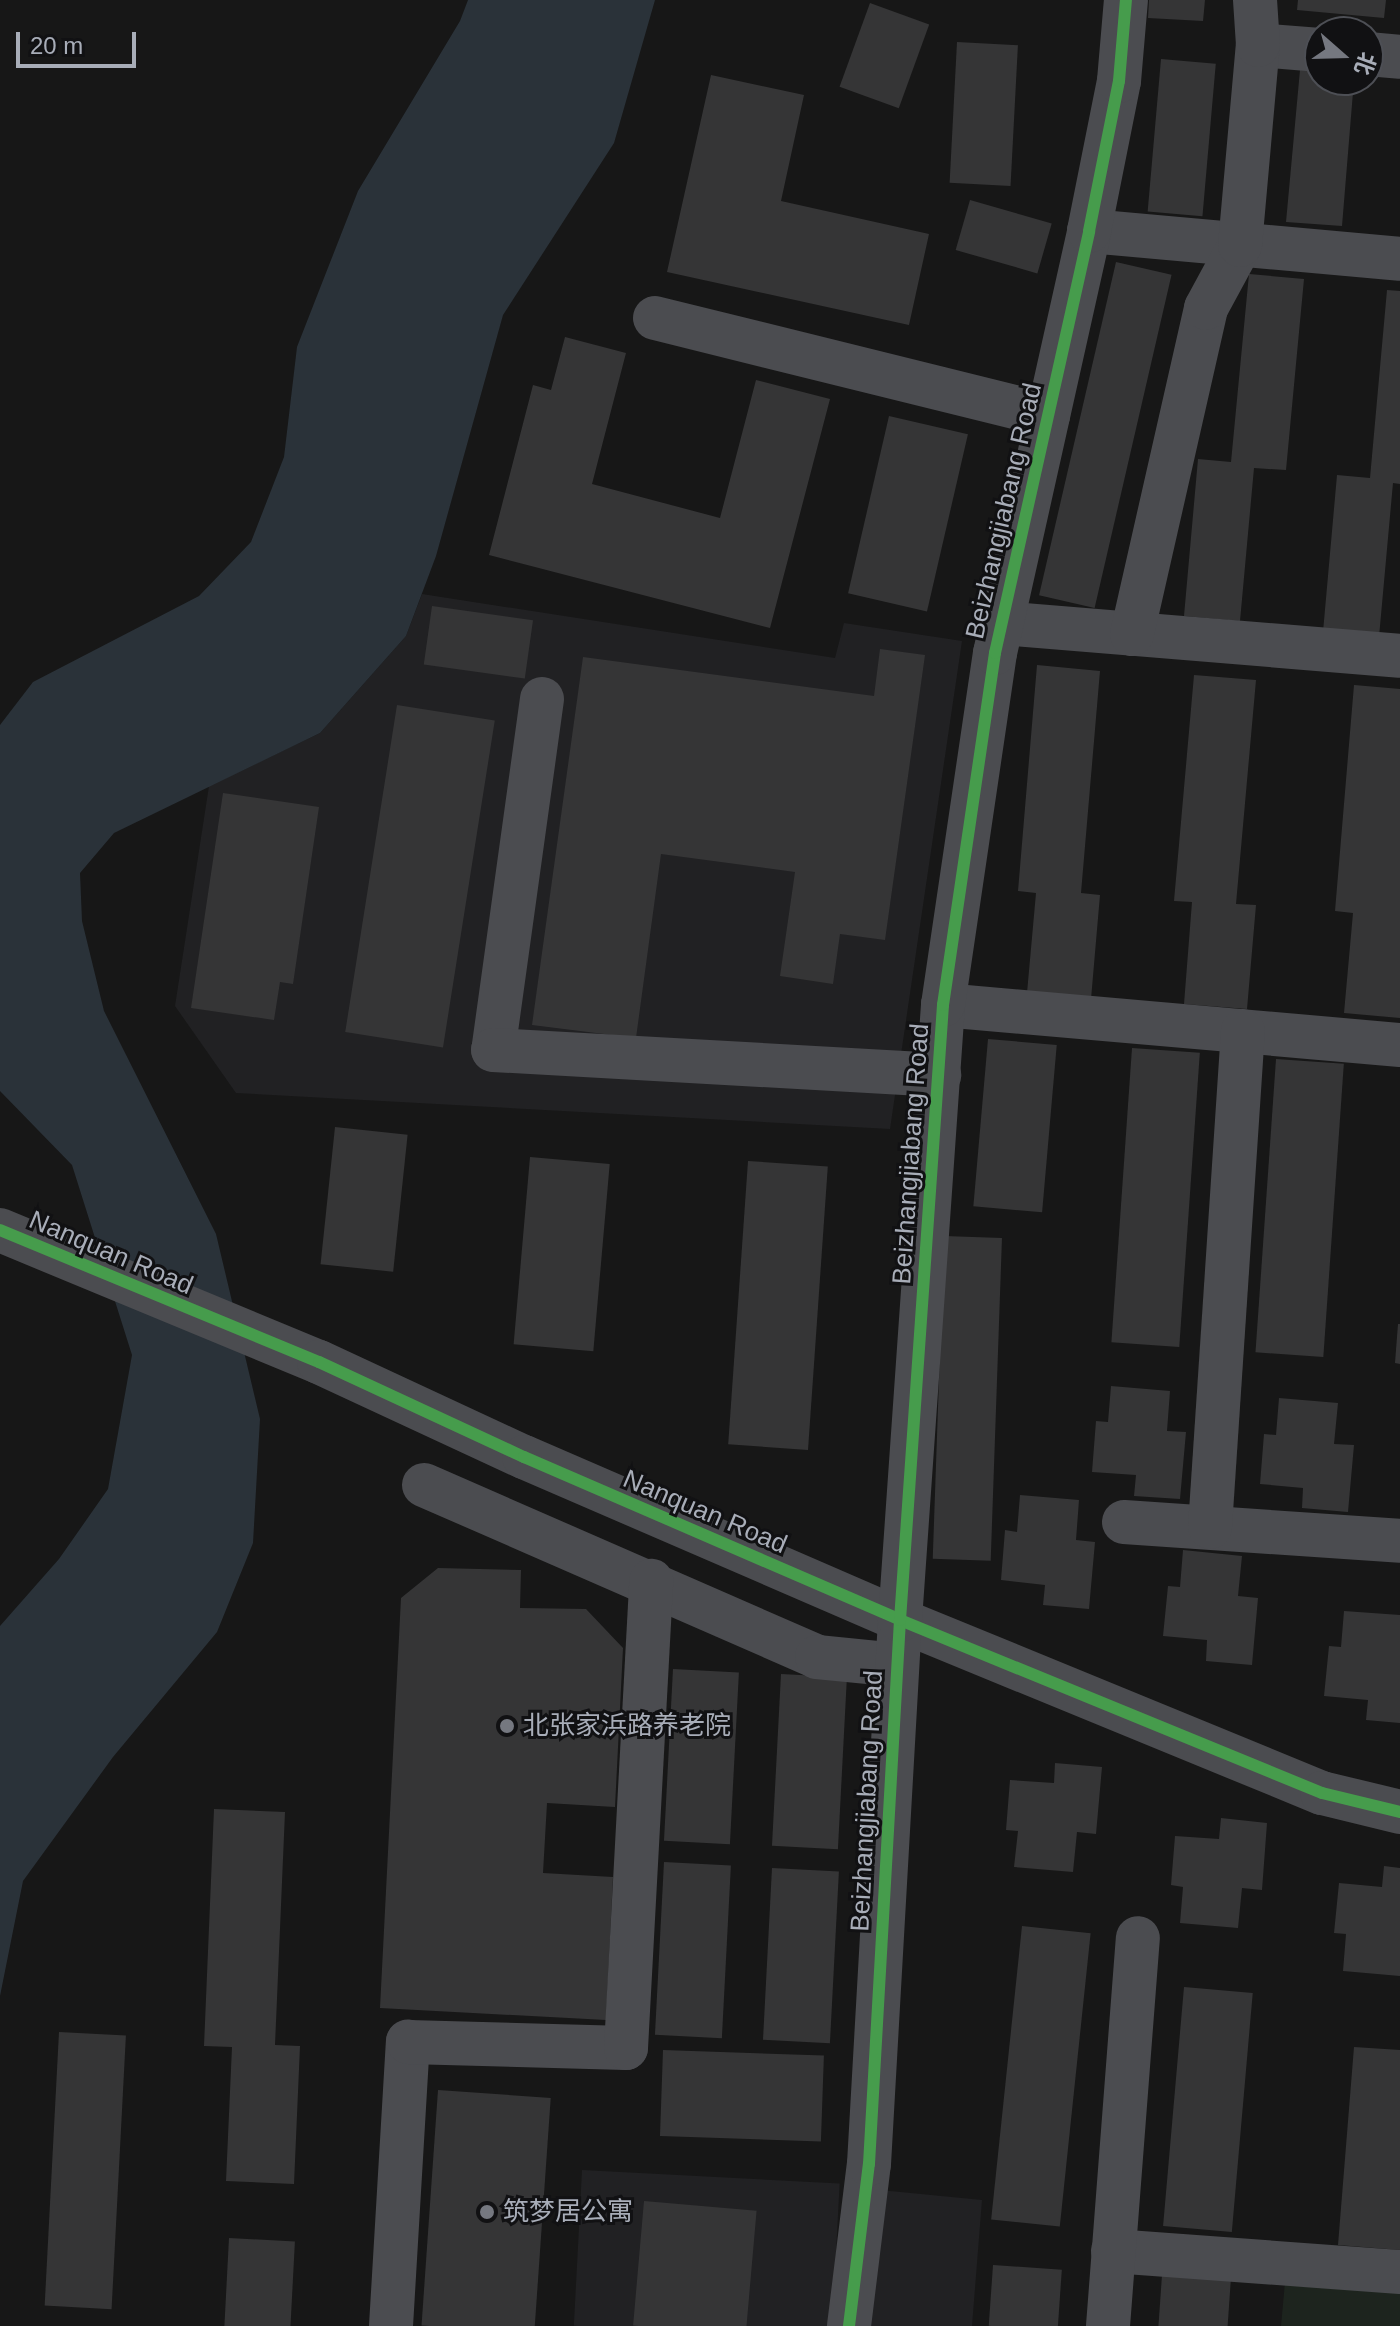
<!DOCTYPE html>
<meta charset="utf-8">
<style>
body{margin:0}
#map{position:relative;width:1400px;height:2326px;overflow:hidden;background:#171717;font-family:Arial,"Noto Sans SC",sans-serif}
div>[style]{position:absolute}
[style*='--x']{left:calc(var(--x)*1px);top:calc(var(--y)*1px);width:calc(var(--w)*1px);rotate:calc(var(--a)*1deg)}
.built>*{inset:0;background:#212123;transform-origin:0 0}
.green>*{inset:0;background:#1d241e}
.water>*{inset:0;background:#2a3239}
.building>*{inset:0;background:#353536;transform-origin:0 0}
.minor>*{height:44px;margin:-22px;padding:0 22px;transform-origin:22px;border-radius:22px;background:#4b4c50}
.cycleway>*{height:12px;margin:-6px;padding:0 6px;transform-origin:6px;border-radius:6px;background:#469c4c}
.dots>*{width:22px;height:22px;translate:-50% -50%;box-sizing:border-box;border:4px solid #111113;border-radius:50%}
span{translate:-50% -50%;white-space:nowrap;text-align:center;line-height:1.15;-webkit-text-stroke:6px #111113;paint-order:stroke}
.street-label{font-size:26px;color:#a8adb8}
.poi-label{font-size:26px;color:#a8adb8}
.left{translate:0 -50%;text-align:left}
.north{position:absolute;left:1304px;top:16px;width:80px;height:80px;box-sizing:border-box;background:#111113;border:2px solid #4d4f55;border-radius:50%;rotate:110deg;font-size:22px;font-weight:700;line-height:32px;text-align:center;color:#a8adb8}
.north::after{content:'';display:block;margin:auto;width:28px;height:36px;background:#757880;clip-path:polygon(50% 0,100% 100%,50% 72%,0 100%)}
.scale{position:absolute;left:16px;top:32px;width:120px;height:36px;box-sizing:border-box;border:4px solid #a8adb8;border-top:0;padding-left:10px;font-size:24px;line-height:28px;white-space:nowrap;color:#a8adb8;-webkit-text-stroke:6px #111113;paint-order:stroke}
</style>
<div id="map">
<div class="built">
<i style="clip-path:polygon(422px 594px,835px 658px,844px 623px,962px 641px,890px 1129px,236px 1093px,175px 1006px,209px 786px,320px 733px,406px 636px)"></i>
<i style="left:582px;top:2170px;width:258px;height:156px;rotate:3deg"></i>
<i style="clip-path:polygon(880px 2190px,982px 2200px,972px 2326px,862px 2326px)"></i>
</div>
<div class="green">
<i style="clip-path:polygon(1285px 2282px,1400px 2292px,1400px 2326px,1281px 2326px)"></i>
</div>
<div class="water">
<i style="clip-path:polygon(468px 0,655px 0,614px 143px,503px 315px,436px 556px,406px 636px,320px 733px,114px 833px,80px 873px,82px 921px,104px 1011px,216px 1234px,260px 1419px,253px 1543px,217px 1632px,113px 1757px,23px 1881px,0 1996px,0 1626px,59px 1559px,108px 1489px,132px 1355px,72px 1165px,0 1091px,0 725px,33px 682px,199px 596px,251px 542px,284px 457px,297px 347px,358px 191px,460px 21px)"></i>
</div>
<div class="building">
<i style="clip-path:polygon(1149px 0,1205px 0,1203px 21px,1148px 18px)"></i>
<i style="clip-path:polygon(1298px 0,1386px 0,1384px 18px,1297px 10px)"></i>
<i style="left:870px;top:3px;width:63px;height:89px;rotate:20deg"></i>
<i style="left:957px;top:42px;width:61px;height:141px;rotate:3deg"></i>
<i style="left:1161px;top:59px;width:55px;height:153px;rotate:5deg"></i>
<i style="clip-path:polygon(1300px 70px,1320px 71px,1320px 80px,1354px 80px,1342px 226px,1286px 222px)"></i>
<i style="clip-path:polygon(711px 75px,804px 95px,781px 201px,929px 234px,909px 325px,667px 272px)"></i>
<i style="left:970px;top:200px;width:85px;height:52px;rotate:16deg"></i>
<i style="left:1116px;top:262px;width:57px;height:342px;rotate:13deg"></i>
<i style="clip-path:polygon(1249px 274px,1304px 279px,1286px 470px,1254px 468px,1240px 621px,1184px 616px,1198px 459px,1231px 462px)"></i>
<i style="clip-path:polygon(1387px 290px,1400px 291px,1400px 484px,1393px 483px,1379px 637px,1323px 632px,1337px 475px,1370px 478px)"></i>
<i style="clip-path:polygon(565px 337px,626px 353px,592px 484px,720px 518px,756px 380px,830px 399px,770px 628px,489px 555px,533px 385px,551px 390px)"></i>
<i style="left:889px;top:416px;width:81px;height:182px;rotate:13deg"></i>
<i style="left:432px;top:606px;width:102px;height:59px;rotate:8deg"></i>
<i style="clip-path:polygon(880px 649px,925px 655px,885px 940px,840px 934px,833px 984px,780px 976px,795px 872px,661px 854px,636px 1038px,532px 1025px,583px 657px,874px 696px)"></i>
<i style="clip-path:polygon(1037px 665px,1100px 671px,1081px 893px,1100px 895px,1091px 999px,1027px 993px,1036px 893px,1018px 891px)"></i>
<i style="clip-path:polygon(1194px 675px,1256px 680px,1236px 904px,1256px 905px,1247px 1009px,1184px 1004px,1192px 902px,1174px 901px)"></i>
<i style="clip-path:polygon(1354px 685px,1400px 689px,1400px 1018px,1344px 1013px,1353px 913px,1335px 911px)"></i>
<i style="left:397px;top:705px;width:99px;height:331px;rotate:9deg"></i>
<i style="clip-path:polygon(223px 793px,319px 807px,293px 984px,280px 982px,274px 1020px,191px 1008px)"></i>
<i style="left:988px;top:1039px;width:69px;height:168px;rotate:5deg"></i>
<i style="left:1132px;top:1048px;width:68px;height:295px;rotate:4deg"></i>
<i style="left:1276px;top:1059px;width:68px;height:294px;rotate:4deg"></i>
<i style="left:335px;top:1127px;width:73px;height:138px;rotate:6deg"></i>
<i style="left:530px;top:1157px;width:80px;height:188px;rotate:5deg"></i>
<i style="left:748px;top:1161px;width:80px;height:284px;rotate:4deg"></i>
<i style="left:944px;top:1236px;width:58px;height:323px;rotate:2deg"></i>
<i style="clip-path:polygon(1398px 1324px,1400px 1324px,1400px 1364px,1395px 1363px)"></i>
<i style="clip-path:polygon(1111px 1386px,1170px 1391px,1167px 1431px,1186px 1432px,1180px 1499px,1134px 1496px,1136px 1475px,1092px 1472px,1096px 1421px,1108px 1422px)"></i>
<i style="clip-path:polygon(1279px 1398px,1338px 1403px,1334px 1444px,1354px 1445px,1348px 1512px,1302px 1508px,1303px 1488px,1260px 1484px,1264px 1434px,1276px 1435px)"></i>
<i style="clip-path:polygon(1020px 1495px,1079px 1500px,1076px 1540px,1095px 1542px,1089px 1609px,1043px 1605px,1045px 1585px,1001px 1580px,1005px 1530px,1017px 1532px)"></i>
<i style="clip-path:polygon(1183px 1550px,1242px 1556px,1238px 1596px,1258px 1598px,1252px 1665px,1206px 1661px,1207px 1640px,1163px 1636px,1168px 1586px,1180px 1587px)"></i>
<i style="clip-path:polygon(438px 1568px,521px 1570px,520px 1608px,586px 1609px,623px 1648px,615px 1807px,547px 1803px,543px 1873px,613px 1877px,606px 2020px,380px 2008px,401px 1598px)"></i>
<i style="clip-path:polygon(1344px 1611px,1400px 1615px,1400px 1723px,1366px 1720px,1368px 1700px,1324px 1696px,1329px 1646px,1341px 1647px)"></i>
<i style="left:673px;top:1669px;width:66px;height:172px;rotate:3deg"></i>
<i style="left:781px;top:1674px;width:66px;height:172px;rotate:3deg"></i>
<i style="clip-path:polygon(1055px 1763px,1102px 1767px,1096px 1834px,1077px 1832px,1073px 1872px,1014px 1867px,1018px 1831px,1006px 1830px,1010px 1780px,1054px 1783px)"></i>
<i style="clip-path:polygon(214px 1809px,285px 1812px,275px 2045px,300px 2046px,294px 2184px,226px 2181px,232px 2047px,204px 2046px)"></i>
<i style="clip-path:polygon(1221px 1818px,1267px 1823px,1262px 1890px,1242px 1888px,1238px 1928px,1180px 1923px,1183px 1887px,1171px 1885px,1175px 1836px,1219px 1839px)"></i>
<i style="left:664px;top:1862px;width:67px;height:173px;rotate:3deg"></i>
<i style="clip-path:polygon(1384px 1866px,1400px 1868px,1400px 1976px,1343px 1971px,1346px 1934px,1334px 1933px,1339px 1883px,1382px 1887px)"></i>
<i style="left:772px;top:1868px;width:67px;height:172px;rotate:3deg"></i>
<i style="left:1022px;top:1926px;width:69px;height:295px;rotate:6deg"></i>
<i style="left:1184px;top:1987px;width:69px;height:240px;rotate:5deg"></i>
<i style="left:59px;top:2032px;width:67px;height:274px;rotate:3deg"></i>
<i style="clip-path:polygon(1354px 2047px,1400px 2050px,1400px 2250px,1338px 2245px)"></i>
<i style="left:663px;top:2050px;width:161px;height:86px;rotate:2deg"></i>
<i style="left:438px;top:2090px;width:113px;height:236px;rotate:4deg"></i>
<i style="left:644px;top:2201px;width:113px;height:125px;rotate:5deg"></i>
<i style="left:229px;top:2238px;width:66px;height:88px;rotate:3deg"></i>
<i style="left:993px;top:2265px;width:69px;height:61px;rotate:4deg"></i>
<i style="left:1162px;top:2275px;width:69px;height:51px;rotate:4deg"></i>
</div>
<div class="minor">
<i style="--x:1258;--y:45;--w:62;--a:4.6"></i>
<i style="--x:1368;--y:54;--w:32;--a:5"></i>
<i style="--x:1089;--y:231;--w:312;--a:5.1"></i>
<i style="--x:655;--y:318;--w:405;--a:13.9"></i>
<i style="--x:1001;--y:623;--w:400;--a:4.7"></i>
<i style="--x:1132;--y:634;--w:334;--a:-77.2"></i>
<i style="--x:1206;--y:308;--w:72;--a:-61.6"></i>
<i style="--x:1240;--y:245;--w:201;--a:-84.9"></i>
<i style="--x:1258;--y:45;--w:45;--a:-93.8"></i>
<i style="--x:542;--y:699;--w:354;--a:97.9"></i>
<i style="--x:493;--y:1050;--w:447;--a:3.2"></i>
<i style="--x:943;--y:1005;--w:459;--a:5"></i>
<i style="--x:0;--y:1230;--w:345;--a:22.5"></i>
<i style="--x:319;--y:1362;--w:226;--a:24.9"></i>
<i style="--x:524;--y:1457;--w:410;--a:23.4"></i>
<i style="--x:900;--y:1620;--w:456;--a:22.3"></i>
<i style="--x:1322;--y:1793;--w:80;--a:13.7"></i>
<i style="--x:424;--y:1485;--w:429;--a:23.6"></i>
<i style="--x:817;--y:1657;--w:80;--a:5.7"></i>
<i style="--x:1124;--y:1522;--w:277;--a:3.9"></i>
<i style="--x:1210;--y:1527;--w:497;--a:-86.2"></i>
<i style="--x:1113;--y:2251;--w:288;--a:4.2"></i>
<i style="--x:391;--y:2326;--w:285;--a:-86.6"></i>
<i style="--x:408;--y:2042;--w:218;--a:1.6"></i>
<i style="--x:626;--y:2048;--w:468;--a:-86.9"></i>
<i style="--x:849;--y:2326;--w:163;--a:-83"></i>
<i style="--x:869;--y:2164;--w:545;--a:-86.74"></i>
<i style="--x:900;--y:1620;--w:617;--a:-86"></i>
<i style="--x:943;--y:1005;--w:356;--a:-81.6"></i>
<i style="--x:995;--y:653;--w:432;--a:-77.4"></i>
<i style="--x:1089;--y:231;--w:153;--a:-78.7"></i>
<i style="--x:1119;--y:81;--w:81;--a:-85.1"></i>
<i style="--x:1108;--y:2326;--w:389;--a:-85.6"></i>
</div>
<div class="cycleway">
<i style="--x:0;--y:1230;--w:345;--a:22.5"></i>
<i style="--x:319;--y:1362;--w:226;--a:24.9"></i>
<i style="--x:524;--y:1457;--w:410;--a:23.4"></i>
<i style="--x:900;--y:1620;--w:456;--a:22.3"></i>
<i style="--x:1322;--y:1793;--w:80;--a:13.7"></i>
<i style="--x:849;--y:2326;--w:163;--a:-83"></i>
<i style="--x:869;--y:2164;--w:545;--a:-86.74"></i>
<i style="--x:900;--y:1620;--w:617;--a:-86"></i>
<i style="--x:943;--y:1005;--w:356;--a:-81.6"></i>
<i style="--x:995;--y:653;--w:432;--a:-77.4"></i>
<i style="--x:1089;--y:231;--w:153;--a:-78.7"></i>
<i style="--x:1119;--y:81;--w:81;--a:-85.1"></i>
</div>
<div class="dots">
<i style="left:507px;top:1726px;background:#757880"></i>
<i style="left:487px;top:2212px;background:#757880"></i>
</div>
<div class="street-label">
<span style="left:1004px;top:511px;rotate:-77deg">Beizhangjiabang Road</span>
<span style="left:911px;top:1154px;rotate:-86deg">Beizhangjiabang Road</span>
<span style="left:111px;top:1253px;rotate:23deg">Nanquan Road</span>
<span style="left:705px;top:1512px;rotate:23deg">Nanquan Road</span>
<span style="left:867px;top:1801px;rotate:-87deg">Beizhangjiabang Road</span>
</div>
<div class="poi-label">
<span class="left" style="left:523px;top:1726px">北张家浜路养老院</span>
<span class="left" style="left:503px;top:2212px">筑梦居公寓</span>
</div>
<div class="north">北</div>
<div class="scale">20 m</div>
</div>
